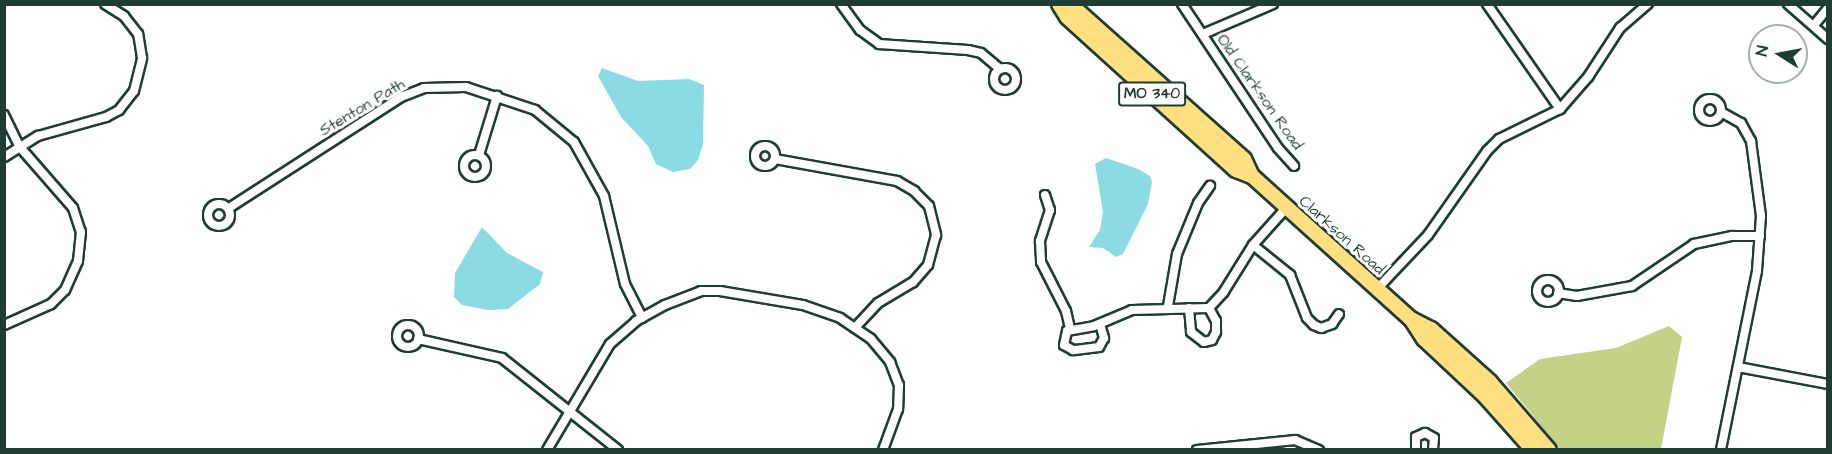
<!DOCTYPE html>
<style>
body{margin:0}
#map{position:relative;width:1832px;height:454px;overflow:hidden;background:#fff;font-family:"Architects Daughter",sans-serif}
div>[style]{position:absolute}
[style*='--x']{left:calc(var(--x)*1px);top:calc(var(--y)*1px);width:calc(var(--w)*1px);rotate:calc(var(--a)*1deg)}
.green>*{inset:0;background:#c3d286}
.water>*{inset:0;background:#8bdbe5}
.roads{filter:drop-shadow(2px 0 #1f3d34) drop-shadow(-2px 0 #1f3d34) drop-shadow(0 2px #1f3d34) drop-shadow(0 -2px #1f3d34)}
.minor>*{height:8px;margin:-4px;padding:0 4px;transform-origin:4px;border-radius:4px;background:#fff}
.minor>.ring{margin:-4px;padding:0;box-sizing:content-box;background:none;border:8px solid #fff;border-radius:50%}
.primary>*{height:14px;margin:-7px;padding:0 7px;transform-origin:7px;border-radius:7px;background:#ffdf80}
span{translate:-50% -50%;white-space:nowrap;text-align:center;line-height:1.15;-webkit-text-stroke:6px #fff;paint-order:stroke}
.shield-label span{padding:2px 4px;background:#fff;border:2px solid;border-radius:4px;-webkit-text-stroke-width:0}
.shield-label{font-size:15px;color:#1f3d34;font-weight:700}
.street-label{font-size:16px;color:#1f3d34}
.frame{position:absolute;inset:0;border:6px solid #1f3d34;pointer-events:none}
.north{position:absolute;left:1748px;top:24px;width:60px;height:60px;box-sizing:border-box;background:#fff;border:2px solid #a5b1ae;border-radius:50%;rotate:281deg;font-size:16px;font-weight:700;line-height:24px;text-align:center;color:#1f3d34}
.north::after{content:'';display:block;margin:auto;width:21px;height:27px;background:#1f3d34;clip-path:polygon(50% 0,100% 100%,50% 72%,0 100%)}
</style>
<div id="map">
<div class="green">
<i style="clip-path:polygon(1669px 326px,1682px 337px,1661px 449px,1560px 449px,1506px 383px,1540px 359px,1616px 348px)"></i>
</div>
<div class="water">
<i style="clip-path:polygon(602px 68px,638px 81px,689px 79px,704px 85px,703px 144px,698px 160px,690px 169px,673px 172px,656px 164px,648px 146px,621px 117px,598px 76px)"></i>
<i style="clip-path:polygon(1106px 158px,1138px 169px,1150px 176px,1152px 182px,1148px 204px,1123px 254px,1116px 257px,1103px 248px,1089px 247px,1100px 230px,1103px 212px,1095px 164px)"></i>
<i style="clip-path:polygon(482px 227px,507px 253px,543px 272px,540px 284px,508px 309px,488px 310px,462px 305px,454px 297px,455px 273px)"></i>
</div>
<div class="roads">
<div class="minor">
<i style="--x:841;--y:4;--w:32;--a:54"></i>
<i style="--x:860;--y:30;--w:24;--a:36"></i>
<i style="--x:879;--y:44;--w:89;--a:3.9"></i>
<i style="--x:968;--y:50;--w:13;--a:13"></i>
<i style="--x:981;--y:53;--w:25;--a:40"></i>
<i style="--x:1182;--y:4;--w:173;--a:56.3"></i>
<i style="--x:1278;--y:148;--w:24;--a:48"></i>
<i style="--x:1487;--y:4;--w:128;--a:55.2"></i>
<i style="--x:1788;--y:4;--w:53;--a:41.2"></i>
<i style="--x:1815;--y:24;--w:21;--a:-51"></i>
<i style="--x:1203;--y:34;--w:76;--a:-23.2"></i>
<i class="ring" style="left:994px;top:68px;width:14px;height:14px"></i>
<i class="ring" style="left:1699px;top:99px;width:14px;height:14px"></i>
<i style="--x:1721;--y:112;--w:23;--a:29"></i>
<i style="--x:1741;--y:123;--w:21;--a:61"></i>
<i style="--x:1751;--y:141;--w:76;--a:82.4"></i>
<i style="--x:1761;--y:216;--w:55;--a:94.2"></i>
<i style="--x:1757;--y:271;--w:183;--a:101.4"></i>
<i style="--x:4;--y:115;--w:34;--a:64"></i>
<i style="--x:19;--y:146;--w:82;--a:48.9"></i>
<i style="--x:73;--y:208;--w:25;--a:72"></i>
<i style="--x:81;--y:232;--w:29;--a:96"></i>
<i style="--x:78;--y:261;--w:32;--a:114"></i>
<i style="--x:65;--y:290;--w:20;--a:135"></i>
<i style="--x:51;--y:304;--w:51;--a:155.9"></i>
<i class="ring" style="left:755px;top:146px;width:12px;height:12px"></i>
<i style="--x:479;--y:155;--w:62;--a:-73"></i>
<i class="ring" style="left:464px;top:155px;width:14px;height:14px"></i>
<i style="--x:4;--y:157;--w:40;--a:-32"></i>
<i style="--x:38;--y:136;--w:71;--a:-15.6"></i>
<i style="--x:106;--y:117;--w:15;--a:-28"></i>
<i style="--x:119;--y:110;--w:24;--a:-52"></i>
<i style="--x:134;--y:91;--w:34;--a:-76"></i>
<i style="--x:142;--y:58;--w:24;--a:-99"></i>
<i style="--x:138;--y:34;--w:23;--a:-128"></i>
<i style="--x:124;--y:16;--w:22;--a:-148"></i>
<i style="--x:775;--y:159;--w:124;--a:10.2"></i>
<i style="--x:897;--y:181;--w:20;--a:30"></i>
<i style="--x:914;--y:191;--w:21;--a:45"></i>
<i style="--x:929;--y:206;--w:30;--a:76"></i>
<i style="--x:936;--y:235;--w:31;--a:105"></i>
<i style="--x:928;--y:265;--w:23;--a:131"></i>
<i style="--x:913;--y:282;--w:41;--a:149"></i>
<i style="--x:878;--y:303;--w:34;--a:133"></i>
<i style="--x:1045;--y:195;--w:16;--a:72"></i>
<i style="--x:1050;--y:210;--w:33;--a:108"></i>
<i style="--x:1040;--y:241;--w:21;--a:87"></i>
<i style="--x:1041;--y:262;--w:55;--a:63"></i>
<i style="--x:1066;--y:311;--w:18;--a:77"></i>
<i class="ring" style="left:208px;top:204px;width:14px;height:14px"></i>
<i style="--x:229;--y:208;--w:205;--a:-32.8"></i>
<i style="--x:401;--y:97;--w:25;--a:-21"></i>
<i style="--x:424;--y:88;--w:42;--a:-1.4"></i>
<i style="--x:466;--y:87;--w:73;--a:18.4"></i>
<i style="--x:535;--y:110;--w:50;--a:39.4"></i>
<i style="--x:574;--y:142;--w:62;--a:60.9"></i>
<i style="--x:604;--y:196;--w:90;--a:76.6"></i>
<i style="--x:625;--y:284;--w:38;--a:63"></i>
<i style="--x:1253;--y:245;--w:48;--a:39"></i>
<i style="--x:1290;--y:275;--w:46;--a:68.4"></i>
<i style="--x:1307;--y:318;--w:10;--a:45"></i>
<i style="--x:1314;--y:325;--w:8;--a:23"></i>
<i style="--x:1321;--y:328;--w:12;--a:-20"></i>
<i style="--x:1332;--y:324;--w:12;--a:-55"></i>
<i class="ring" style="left:1537px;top:280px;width:14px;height:14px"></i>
<i style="--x:1377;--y:289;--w:74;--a:-46.6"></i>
<i style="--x:1428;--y:235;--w:103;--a:-54.9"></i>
<i style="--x:1487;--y:151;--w:17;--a:-45"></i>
<i style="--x:1499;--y:139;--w:68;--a:-26.2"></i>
<i style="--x:1560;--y:109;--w:43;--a:-48.8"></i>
<i style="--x:1588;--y:77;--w:59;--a:-56.9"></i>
<i style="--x:1620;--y:28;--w:37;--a:-41"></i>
<i style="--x:1558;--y:293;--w:19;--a:9"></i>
<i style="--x:1577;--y:296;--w:56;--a:-10.3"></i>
<i style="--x:1632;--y:286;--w:75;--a:-34.1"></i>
<i style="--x:1694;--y:244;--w:39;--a:-12"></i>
<i style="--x:1732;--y:236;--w:28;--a:0"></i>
<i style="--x:1168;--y:306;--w:53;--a:-80.2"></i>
<i style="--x:1177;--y:254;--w:55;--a:-67.6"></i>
<i style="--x:1198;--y:203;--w:21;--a:-55"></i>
<i style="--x:1189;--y:308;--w:24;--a:85"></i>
<i style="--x:1191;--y:332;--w:16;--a:38"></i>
<i style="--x:1204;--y:342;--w:8;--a:-14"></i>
<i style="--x:1212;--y:340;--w:9;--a:-63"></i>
<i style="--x:1216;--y:332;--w:11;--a:-90"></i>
<i style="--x:1216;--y:321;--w:15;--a:-118"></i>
<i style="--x:1100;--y:324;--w:15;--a:74"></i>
<i style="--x:1104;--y:338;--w:10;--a:119"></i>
<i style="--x:1099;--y:347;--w:26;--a:173"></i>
<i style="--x:1073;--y:350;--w:10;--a:-151"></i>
<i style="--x:1064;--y:345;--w:14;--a:-78"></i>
<i style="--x:1067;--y:331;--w:27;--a:-10"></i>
<i style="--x:1094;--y:326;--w:41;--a:-22.8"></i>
<i style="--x:1132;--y:310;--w:77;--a:-1.5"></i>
<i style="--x:1209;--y:308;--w:21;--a:-47"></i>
<i style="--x:1223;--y:293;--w:57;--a:-58"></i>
<i style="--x:1253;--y:245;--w:51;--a:-48.2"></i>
<i class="ring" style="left:397px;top:325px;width:14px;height:14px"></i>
<i style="--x:418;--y:339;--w:86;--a:12.7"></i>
<i style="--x:502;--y:358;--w:148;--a:38.4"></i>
<i style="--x:1738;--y:367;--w:92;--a:10.7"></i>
<i style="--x:547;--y:450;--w:123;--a:-59.3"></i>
<i style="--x:610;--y:344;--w:35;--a:-41"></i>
<i style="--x:636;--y:321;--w:33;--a:-29"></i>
<i style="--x:665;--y:305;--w:39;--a:-21"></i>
<i style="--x:701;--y:291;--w:19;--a:0"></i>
<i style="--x:720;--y:291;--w:84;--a:9.6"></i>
<i style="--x:803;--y:305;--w:39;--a:19"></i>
<i style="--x:840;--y:318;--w:37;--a:34"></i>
<i style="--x:871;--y:339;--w:30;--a:50"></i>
<i style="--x:890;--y:362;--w:25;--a:69"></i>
<i style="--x:899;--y:385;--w:24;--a:92"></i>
<i style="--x:898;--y:409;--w:44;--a:110.1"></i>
<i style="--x:1197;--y:450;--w:99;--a:-5.8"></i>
<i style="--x:1295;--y:440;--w:26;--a:23"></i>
<i style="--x:1416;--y:450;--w:13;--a:-90"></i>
<i style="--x:1416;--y:437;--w:10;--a:-24"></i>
<i style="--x:1425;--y:433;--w:10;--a:29"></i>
<i style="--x:1434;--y:438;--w:12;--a:95"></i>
</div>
<div class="primary">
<i style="--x:1059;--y:4;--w:15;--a:58"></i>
<i style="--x:1067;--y:17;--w:228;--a:42.2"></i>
<i style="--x:1236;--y:170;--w:17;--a:21"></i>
<i style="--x:1070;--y:4;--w:233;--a:41.7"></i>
<i style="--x:1244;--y:159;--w:19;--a:65"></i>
<i style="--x:1252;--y:176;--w:214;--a:42"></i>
<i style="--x:1411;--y:319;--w:24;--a:57"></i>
<i style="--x:1424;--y:339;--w:83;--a:43.1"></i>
<i style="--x:1485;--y:396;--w:72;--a:48.4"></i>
<i style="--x:1411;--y:319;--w:22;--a:27"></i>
<i style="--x:1431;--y:329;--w:79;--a:41.9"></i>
<i style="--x:1490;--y:382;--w:90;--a:49.1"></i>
</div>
</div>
<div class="shield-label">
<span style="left:1152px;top:94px">MO 340</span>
</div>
<div class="street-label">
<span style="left:1260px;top:92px;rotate:55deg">Old Clarkson Road</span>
<span style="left:362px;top:107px;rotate:-31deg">Stenton Path</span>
<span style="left:1342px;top:235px;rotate:42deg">Clarkson Road</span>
</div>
<div class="frame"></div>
<div class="north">N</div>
</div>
